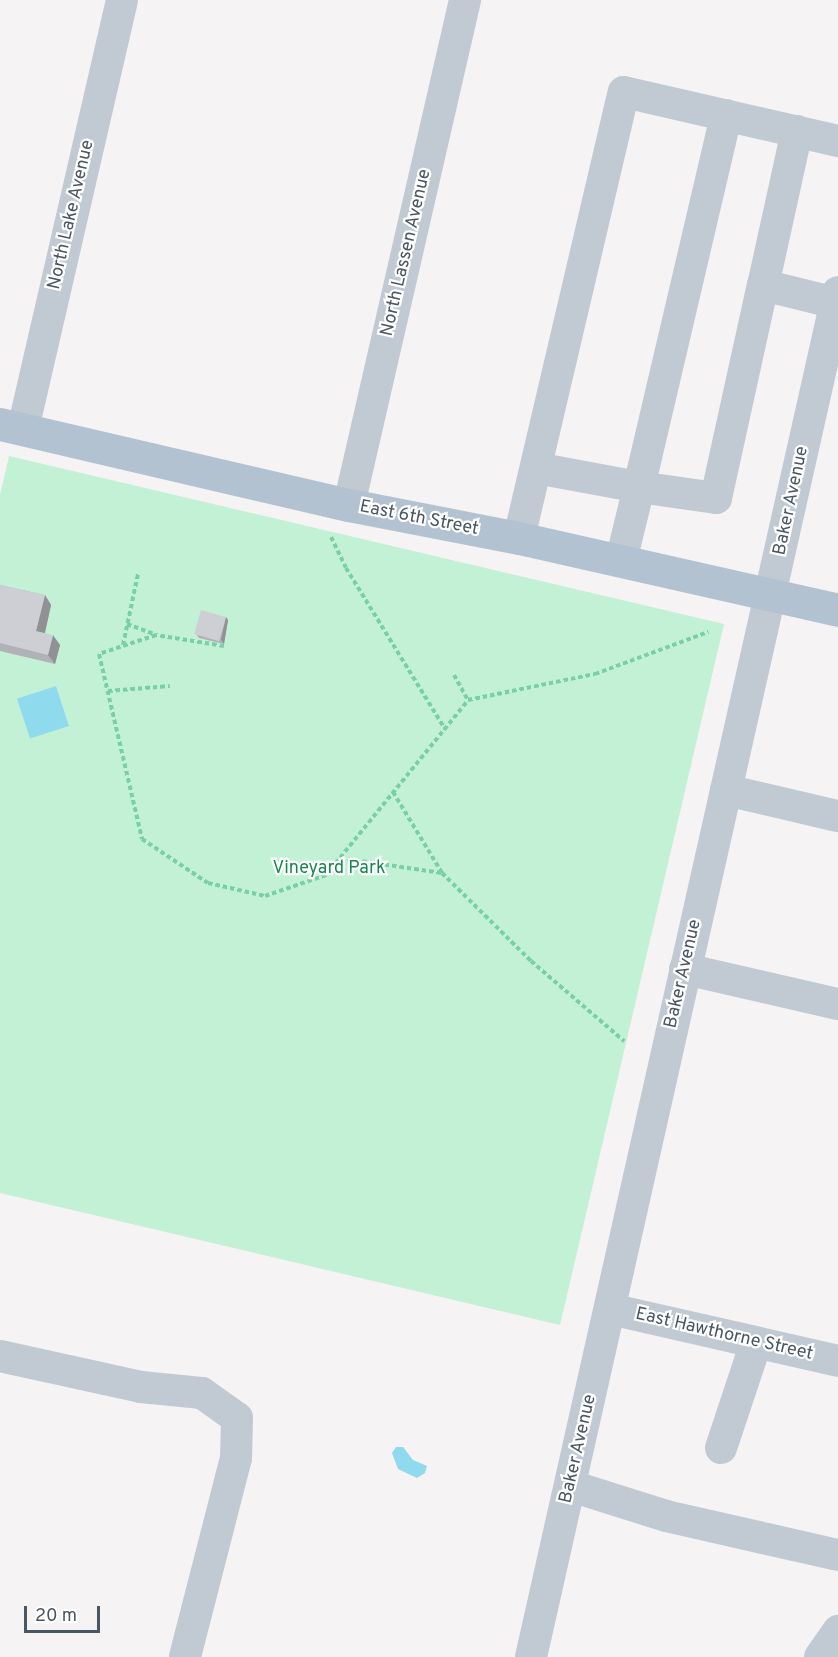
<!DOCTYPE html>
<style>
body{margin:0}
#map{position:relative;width:838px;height:1657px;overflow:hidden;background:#f5f3f3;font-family:Overpass,sans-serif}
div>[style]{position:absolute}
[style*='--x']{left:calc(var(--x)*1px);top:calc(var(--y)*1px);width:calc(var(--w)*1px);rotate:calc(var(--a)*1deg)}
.green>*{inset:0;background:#c3f1d5}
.water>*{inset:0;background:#90daee;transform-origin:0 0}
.path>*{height:4px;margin-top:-2px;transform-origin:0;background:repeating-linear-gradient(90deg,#7ad0a6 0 4.5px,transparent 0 7.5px)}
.minor>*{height:32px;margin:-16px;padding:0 16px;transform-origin:16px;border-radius:16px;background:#c1cad2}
.major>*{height:33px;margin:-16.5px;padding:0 16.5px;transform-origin:16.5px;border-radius:16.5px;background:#b3c2d1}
.wall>*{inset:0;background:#b0b2b7}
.shaded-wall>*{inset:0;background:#909195}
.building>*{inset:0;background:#cdcfd5;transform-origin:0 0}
span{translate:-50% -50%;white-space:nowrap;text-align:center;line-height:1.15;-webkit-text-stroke:4.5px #fff;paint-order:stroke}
.street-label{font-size:18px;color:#4a5661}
.park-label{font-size:18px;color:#17864f}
.scale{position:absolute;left:24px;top:1606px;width:76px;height:27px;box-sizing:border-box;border:3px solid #4a5661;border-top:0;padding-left:8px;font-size:18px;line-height:21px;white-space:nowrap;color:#4a5661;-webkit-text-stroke:4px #fff;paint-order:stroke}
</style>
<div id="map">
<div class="green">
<i style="clip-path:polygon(9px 456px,724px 624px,560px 1325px,0 1193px,0 495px)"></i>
</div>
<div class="water">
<i style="left:56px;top:686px;width:42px;height:41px;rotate:72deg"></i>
<i style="clip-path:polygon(396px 1447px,403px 1447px,413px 1460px,427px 1466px,425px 1473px,417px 1478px,398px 1469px,392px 1453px)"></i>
</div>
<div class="path">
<i style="--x:331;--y:537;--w:34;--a:64"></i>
<i style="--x:346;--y:568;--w:189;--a:58.4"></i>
<i style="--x:127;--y:624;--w:30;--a:20"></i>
<i style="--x:123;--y:645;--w:73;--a:-78.1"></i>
<i style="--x:224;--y:646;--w:69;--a:-170.8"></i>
<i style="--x:156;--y:635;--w:60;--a:161.6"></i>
<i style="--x:99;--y:654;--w:190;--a:76.9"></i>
<i style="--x:142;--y:839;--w:79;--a:33.7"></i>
<i style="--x:208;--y:883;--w:58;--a:12.8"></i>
<i style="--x:265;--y:896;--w:65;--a:-19"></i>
<i style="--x:326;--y:875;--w:225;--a:-50.9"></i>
<i style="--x:468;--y:700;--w:130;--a:-11.6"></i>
<i style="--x:595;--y:674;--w:121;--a:-20.4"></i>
<i style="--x:454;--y:675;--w:29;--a:61"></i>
<i style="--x:108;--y:691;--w:62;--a:-4.6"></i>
<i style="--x:393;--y:792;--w:95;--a:58.8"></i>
<i style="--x:340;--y:858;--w:103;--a:8.4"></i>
<i style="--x:442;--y:873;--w:125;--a:44.7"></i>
<i style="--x:531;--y:961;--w:123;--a:40.7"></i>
</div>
<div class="minor">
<i style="--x:797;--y:131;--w:158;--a:102.4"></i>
<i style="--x:763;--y:285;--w:75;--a:13.9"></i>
<i style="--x:23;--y:429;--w:440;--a:-77"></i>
<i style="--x:536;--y:468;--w:105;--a:10.5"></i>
<i style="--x:639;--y:487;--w:382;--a:-76.8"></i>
<i style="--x:349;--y:505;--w:518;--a:-77.06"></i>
<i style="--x:519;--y:538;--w:458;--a:-76.8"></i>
<i style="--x:624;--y:92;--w:220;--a:12.9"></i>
<i style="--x:621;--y:561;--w:76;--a:-76.3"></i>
<i style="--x:639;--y:487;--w:78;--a:8.1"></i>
<i style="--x:716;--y:498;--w:218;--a:-77.6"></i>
<i style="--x:726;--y:790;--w:115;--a:13.1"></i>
<i style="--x:685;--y:969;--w:157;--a:12.9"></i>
<i style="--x:610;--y:1309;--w:234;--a:12.8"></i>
<i style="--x:0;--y:1356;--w:144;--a:12.4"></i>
<i style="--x:141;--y:1387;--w:61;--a:5.6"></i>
<i style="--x:202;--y:1393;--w:43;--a:35.5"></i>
<i style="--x:237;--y:1418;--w:40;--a:91.4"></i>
<i style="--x:236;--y:1458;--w:205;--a:104.4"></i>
<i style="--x:721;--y:1448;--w:111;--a:-71.6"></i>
<i style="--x:571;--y:1486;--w:100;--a:17.5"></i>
<i style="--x:666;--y:1516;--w:176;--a:12.8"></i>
<i style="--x:531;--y:1657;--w:1399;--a:-77.32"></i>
<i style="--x:820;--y:1657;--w:32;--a:-55"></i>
</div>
<div class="major">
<i style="--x:0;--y:424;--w:358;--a:13.1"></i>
<i style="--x:349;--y:505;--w:173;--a:11"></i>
<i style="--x:519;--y:538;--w:327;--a:12.7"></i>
</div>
<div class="wall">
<i style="clip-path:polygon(0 585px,45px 595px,51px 605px,45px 633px,60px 645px,55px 664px,0 651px)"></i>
<i style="clip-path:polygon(226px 617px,228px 620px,224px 644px,199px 638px,196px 634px)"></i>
</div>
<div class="shaded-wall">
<i style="clip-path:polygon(45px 595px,51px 605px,43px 641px,36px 631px)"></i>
<i style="clip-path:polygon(226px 617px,228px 620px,224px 644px,221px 640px)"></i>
<i style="clip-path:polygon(53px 635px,60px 645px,55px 664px,48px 655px)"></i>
</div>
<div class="building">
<i style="clip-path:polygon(0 585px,45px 595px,36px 631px,53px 635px,48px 655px,0 643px)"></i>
<i style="left:201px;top:610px;width:26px;height:25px;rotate:16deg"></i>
</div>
<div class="street-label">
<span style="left:72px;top:215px;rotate:-77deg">North Lake Avenue</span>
<span style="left:407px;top:253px;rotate:-77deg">North Lassen Avenue</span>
<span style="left:792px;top:501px;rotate:-78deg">Baker Avenue</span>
<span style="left:419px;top:519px;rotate:11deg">East 6th Street</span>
<span style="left:684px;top:974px;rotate:-77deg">Baker Avenue</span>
<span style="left:724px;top:1335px;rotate:13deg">East Hawthorne Street</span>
<span style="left:579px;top:1449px;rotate:-77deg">Baker Avenue</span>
</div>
<div class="park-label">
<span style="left:329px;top:869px">Vineyard Park</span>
</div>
<div class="scale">20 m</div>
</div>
